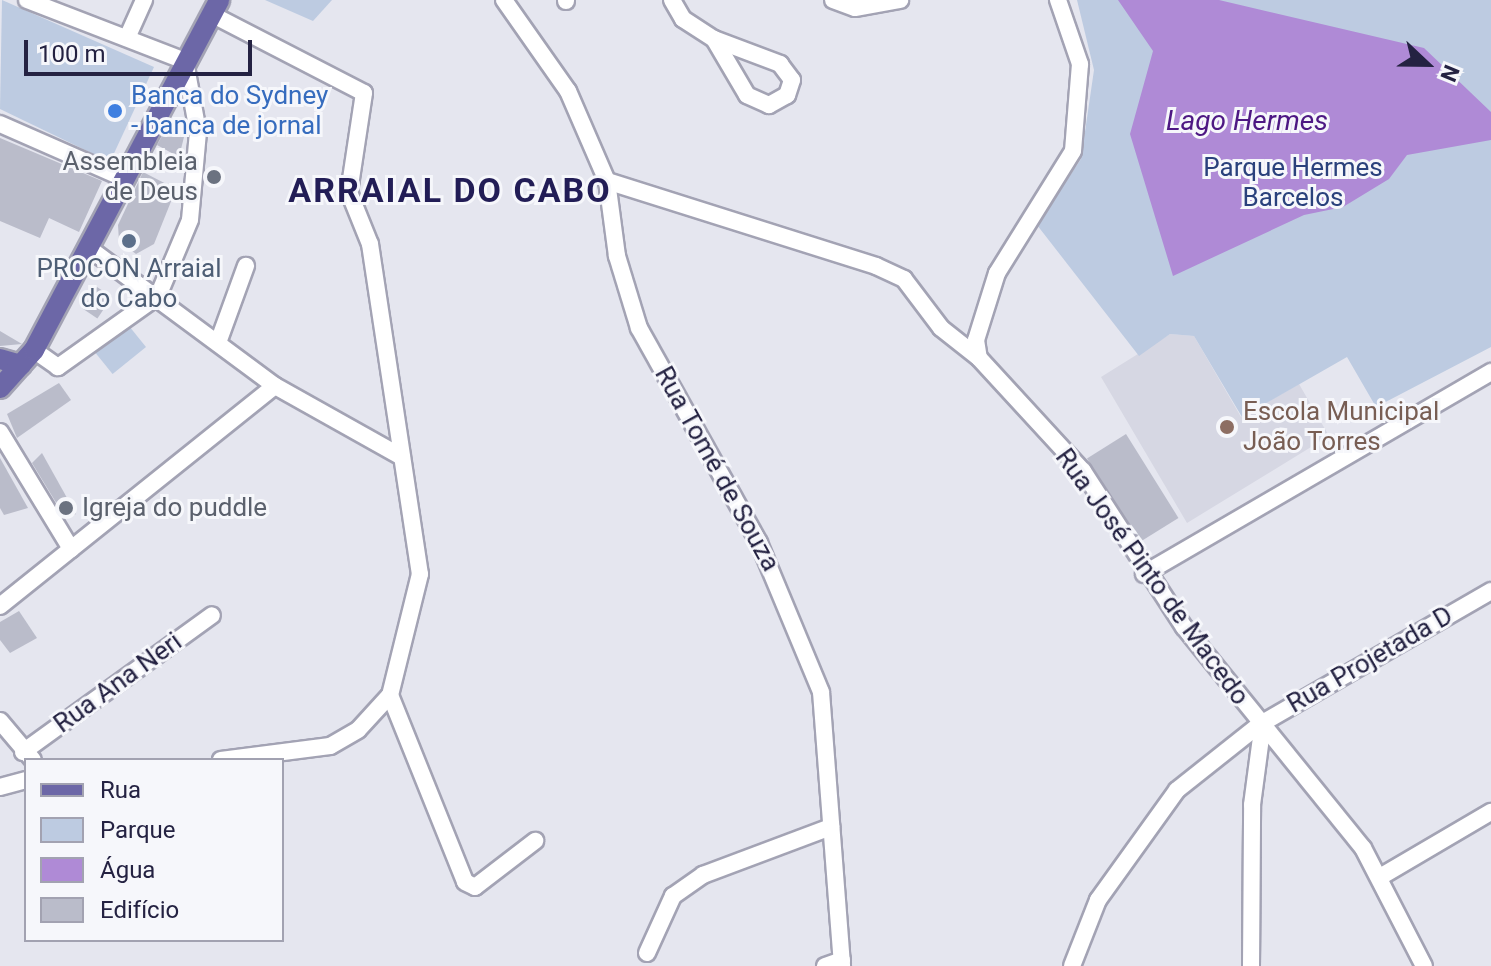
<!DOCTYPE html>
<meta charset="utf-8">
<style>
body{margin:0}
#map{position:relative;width:1491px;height:966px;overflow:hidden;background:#e5e6ef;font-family:Roboto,sans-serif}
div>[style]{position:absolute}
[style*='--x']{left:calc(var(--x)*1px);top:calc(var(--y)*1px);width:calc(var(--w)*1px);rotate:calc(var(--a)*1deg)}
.built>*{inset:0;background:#d6d7e3}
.green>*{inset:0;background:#bdcbe1;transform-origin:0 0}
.water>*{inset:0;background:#af8ad6}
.building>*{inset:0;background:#babcca;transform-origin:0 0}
.roads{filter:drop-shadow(2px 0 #a3a3b4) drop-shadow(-2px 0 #a3a3b4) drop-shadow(0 2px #a3a3b4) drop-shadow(0 -2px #a3a3b4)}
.minor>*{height:16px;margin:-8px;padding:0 8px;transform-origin:8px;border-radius:8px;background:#fff}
.major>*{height:20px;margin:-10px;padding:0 10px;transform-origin:10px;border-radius:10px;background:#6c67a7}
.dots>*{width:22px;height:22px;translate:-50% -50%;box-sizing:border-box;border:4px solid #f6f7fb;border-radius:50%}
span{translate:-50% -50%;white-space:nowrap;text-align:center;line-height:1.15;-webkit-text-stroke:6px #f6f7fb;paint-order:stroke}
.shop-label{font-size:26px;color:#366cbe}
.left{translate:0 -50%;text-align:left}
.worship-label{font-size:26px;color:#5b616d}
.right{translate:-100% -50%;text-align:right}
.park-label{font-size:26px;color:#2a417c}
.service-label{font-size:26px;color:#4e5e75}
.education-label{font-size:26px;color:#785e54}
.street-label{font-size:26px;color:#242242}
.water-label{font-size:28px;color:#4d1883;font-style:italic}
.district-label{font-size:34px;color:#221d56;font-weight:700;letter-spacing:2px}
.legend{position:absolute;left:24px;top:758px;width:260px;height:184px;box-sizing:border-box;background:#f6f7fb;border:2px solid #a2a2b1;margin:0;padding:10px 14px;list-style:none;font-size:24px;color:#242242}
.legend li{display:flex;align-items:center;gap:16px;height:40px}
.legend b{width:40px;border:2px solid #a2a2b1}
.north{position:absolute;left:1387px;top:24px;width:80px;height:80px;-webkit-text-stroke:6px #f6f7fb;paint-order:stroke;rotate:112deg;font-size:22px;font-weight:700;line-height:32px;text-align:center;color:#242242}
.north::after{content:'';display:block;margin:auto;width:28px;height:36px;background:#242242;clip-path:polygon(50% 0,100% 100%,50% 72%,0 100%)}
.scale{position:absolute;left:24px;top:40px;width:228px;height:36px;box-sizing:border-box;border:4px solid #242242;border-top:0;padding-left:10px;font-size:24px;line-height:28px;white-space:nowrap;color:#242242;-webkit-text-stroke:6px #f6f7fb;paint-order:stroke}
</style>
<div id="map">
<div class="built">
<i style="clip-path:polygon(1170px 334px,1194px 336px,1241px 417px,1299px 384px,1329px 436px,1187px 523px,1101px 377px)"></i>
</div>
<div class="green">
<i style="clip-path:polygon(2px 0,154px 67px,110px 162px,0 109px)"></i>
<i style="clip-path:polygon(265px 0,332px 0,313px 21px)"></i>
<i style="clip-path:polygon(1077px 0,1491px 0,1491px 347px,1376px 407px,1347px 357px,1242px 417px,1194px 336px,1170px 334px,1139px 356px,1037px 225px,1081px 159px,1094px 70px)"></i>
<i style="left:129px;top:326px;width:27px;height:43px;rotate:51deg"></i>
</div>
<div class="water">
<i style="clip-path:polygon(1118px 0,1219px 0,1424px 48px,1491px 112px,1491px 140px,1407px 155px,1389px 179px,1343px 207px,1304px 215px,1173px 276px,1130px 134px,1153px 51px)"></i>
</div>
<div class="building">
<i style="clip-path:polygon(167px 127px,184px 137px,179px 157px,157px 145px)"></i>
<i style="clip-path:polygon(0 138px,102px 181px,79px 232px,49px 218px,40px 238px,0 221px)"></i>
<i style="clip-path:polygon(143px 172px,176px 189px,154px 244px,136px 254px,119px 241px,118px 225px)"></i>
<i style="left:97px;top:287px;width:18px;height:26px;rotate:34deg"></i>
<i style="clip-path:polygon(0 331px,22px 344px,0 346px)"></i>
<i style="clip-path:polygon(59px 383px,71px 400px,17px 438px,7px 414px)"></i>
<i style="left:1126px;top:434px;width:99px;height:46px;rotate:58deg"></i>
<i style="clip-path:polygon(42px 453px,76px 514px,66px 519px,32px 463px)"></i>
<i style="clip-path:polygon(0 458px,28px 508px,4px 515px,0 508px)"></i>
<i style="clip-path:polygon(19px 611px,37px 638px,10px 653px,0 640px,0 622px)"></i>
</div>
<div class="roads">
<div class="minor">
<i style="--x:27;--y:0;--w:169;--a:21.1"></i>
<i style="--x:185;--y:61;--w:72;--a:79.6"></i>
<i style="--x:198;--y:132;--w:88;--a:95.2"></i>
<i style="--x:190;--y:220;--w:82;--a:112.8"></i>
<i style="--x:158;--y:296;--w:123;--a:144.6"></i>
<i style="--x:58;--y:367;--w:29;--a:-145"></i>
<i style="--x:504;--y:0;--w:111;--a:54.9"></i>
<i style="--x:568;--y:91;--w:98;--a:66.6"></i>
<i style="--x:607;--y:181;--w:76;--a:82.4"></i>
<i style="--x:617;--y:256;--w:75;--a:73"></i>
<i style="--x:639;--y:328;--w:246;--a:60.8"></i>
<i style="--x:759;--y:543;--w:161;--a:67.4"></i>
<i style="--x:821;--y:692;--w:275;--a:85.6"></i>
<i style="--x:566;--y:0;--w:1;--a:90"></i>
<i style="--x:672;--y:0;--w:22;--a:60"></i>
<i style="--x:683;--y:19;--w:37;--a:33"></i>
<i style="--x:714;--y:39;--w:71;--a:20.7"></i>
<i style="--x:780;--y:64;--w:20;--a:53"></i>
<i style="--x:792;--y:80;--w:16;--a:108"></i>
<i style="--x:787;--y:95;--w:21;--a:151"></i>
<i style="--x:769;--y:105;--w:24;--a:-156"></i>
<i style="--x:747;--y:95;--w:65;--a:-120.5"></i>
<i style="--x:833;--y:0;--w:23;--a:20"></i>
<i style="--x:855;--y:8;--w:46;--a:-10.1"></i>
<i style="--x:1058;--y:0;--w:68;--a:71"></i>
<i style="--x:1080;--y:64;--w:87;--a:94.6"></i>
<i style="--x:1073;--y:151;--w:144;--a:121.9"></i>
<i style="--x:997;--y:273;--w:70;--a:107.4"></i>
<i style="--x:976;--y:340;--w:18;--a:81"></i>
<i style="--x:979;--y:358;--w:154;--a:47.4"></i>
<i style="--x:1083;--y:471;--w:186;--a:57.1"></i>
<i style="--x:1184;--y:627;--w:284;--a:51"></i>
<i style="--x:1363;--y:848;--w:133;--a:62.7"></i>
<i style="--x:211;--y:14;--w:172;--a:27.3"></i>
<i style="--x:364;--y:93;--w:100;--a:98.6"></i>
<i style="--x:349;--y:192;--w:56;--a:68"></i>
<i style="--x:370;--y:244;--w:334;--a:81.4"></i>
<i style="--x:420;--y:574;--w:125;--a:103.9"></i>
<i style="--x:390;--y:695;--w:47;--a:132.4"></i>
<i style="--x:358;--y:730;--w:32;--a:150"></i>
<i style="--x:330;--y:746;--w:110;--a:172.7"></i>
<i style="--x:127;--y:38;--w:42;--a:-65.9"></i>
<i style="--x:0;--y:124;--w:137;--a:23.7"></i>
<i style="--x:607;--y:181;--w:282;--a:17.5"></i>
<i style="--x:876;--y:266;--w:31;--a:25"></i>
<i style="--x:904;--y:279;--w:61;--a:52.9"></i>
<i style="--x:941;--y:328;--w:48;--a:38.3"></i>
<i style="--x:90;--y:249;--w:230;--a:36.5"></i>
<i style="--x:275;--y:386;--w:145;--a:29.2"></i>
<i style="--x:219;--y:340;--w:79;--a:-70"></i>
<i style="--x:0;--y:432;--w:137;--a:58.7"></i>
<i style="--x:1144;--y:574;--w:402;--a:-30.2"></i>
<i style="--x:0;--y:606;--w:352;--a:-38.7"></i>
<i style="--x:390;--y:695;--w:201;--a:68.1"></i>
<i style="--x:465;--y:882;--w:11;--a:27"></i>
<i style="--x:475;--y:887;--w:76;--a:-37.5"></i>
<i style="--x:0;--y:721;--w:51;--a:49.8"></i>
<i style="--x:23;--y:752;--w:233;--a:-35.9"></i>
<i style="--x:0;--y:787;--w:27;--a:-15"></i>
<i style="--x:1380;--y:877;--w:129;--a:-30.4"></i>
<i style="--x:647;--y:953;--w:63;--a:-65.5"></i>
<i style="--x:673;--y:896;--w:37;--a:-35"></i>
<i style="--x:703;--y:875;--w:137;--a:-20.6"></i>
<i style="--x:825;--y:966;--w:18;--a:-19"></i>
<i style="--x:1072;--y:966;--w:71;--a:-68.5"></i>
<i style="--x:1098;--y:900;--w:135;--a:-54.3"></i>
<i style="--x:1177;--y:790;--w:105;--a:-38.4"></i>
<i style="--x:1259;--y:725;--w:268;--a:-30"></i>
<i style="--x:1251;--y:966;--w:161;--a:-89.6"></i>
<i style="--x:1252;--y:805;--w:76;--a:-82.4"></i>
</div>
<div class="major">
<i style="--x:0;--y:359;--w:22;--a:16"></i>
<i style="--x:0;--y:388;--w:51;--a:-48.2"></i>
<i style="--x:34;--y:350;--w:396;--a:-62.1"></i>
</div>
</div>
<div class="dots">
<i style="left:115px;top:111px;background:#3f7fe0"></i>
<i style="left:214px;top:177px;background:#6b7280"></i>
<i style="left:129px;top:241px;background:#5c6f8a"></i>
<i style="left:1227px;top:427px;background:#8d6e63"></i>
<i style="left:66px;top:508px;background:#6b7280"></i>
</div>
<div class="shop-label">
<span class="left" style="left:131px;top:111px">Banca do Sydney<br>- banca de jornal</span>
</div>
<div class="worship-label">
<span class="right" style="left:198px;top:177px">Assembleia<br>de Deus</span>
<span class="left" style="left:82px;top:508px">Igreja do puddle</span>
</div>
<div class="park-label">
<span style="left:1293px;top:183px">Parque Hermes<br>Barcelos</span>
</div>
<div class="service-label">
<span style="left:129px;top:284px">PROCON Arraial<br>do Cabo</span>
</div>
<div class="education-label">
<span class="left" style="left:1243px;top:427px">Escola Municipal<br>João Torres</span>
</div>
<div class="street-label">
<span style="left:717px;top:469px;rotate:61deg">Rua Tomé de Souza</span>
<span style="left:1152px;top:577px;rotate:54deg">Rua José Pinto de Macedo</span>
<span style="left:1370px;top:660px;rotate:-30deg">Rua Projetada D</span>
<span style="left:118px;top:683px;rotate:-36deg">Rua Ana Neri</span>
</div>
<div class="water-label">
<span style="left:1247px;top:121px">Lago Hermes</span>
</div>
<div class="district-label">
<span style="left:450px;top:191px">ARRAIAL DO CABO</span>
</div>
<ul class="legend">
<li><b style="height:10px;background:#6c67a7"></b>Rua</li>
<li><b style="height:22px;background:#bdcbe1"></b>Parque</li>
<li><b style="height:22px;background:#af8ad6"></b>Água</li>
<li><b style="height:22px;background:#babcca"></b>Edifício</li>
</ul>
<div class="north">N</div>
<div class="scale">100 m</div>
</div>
